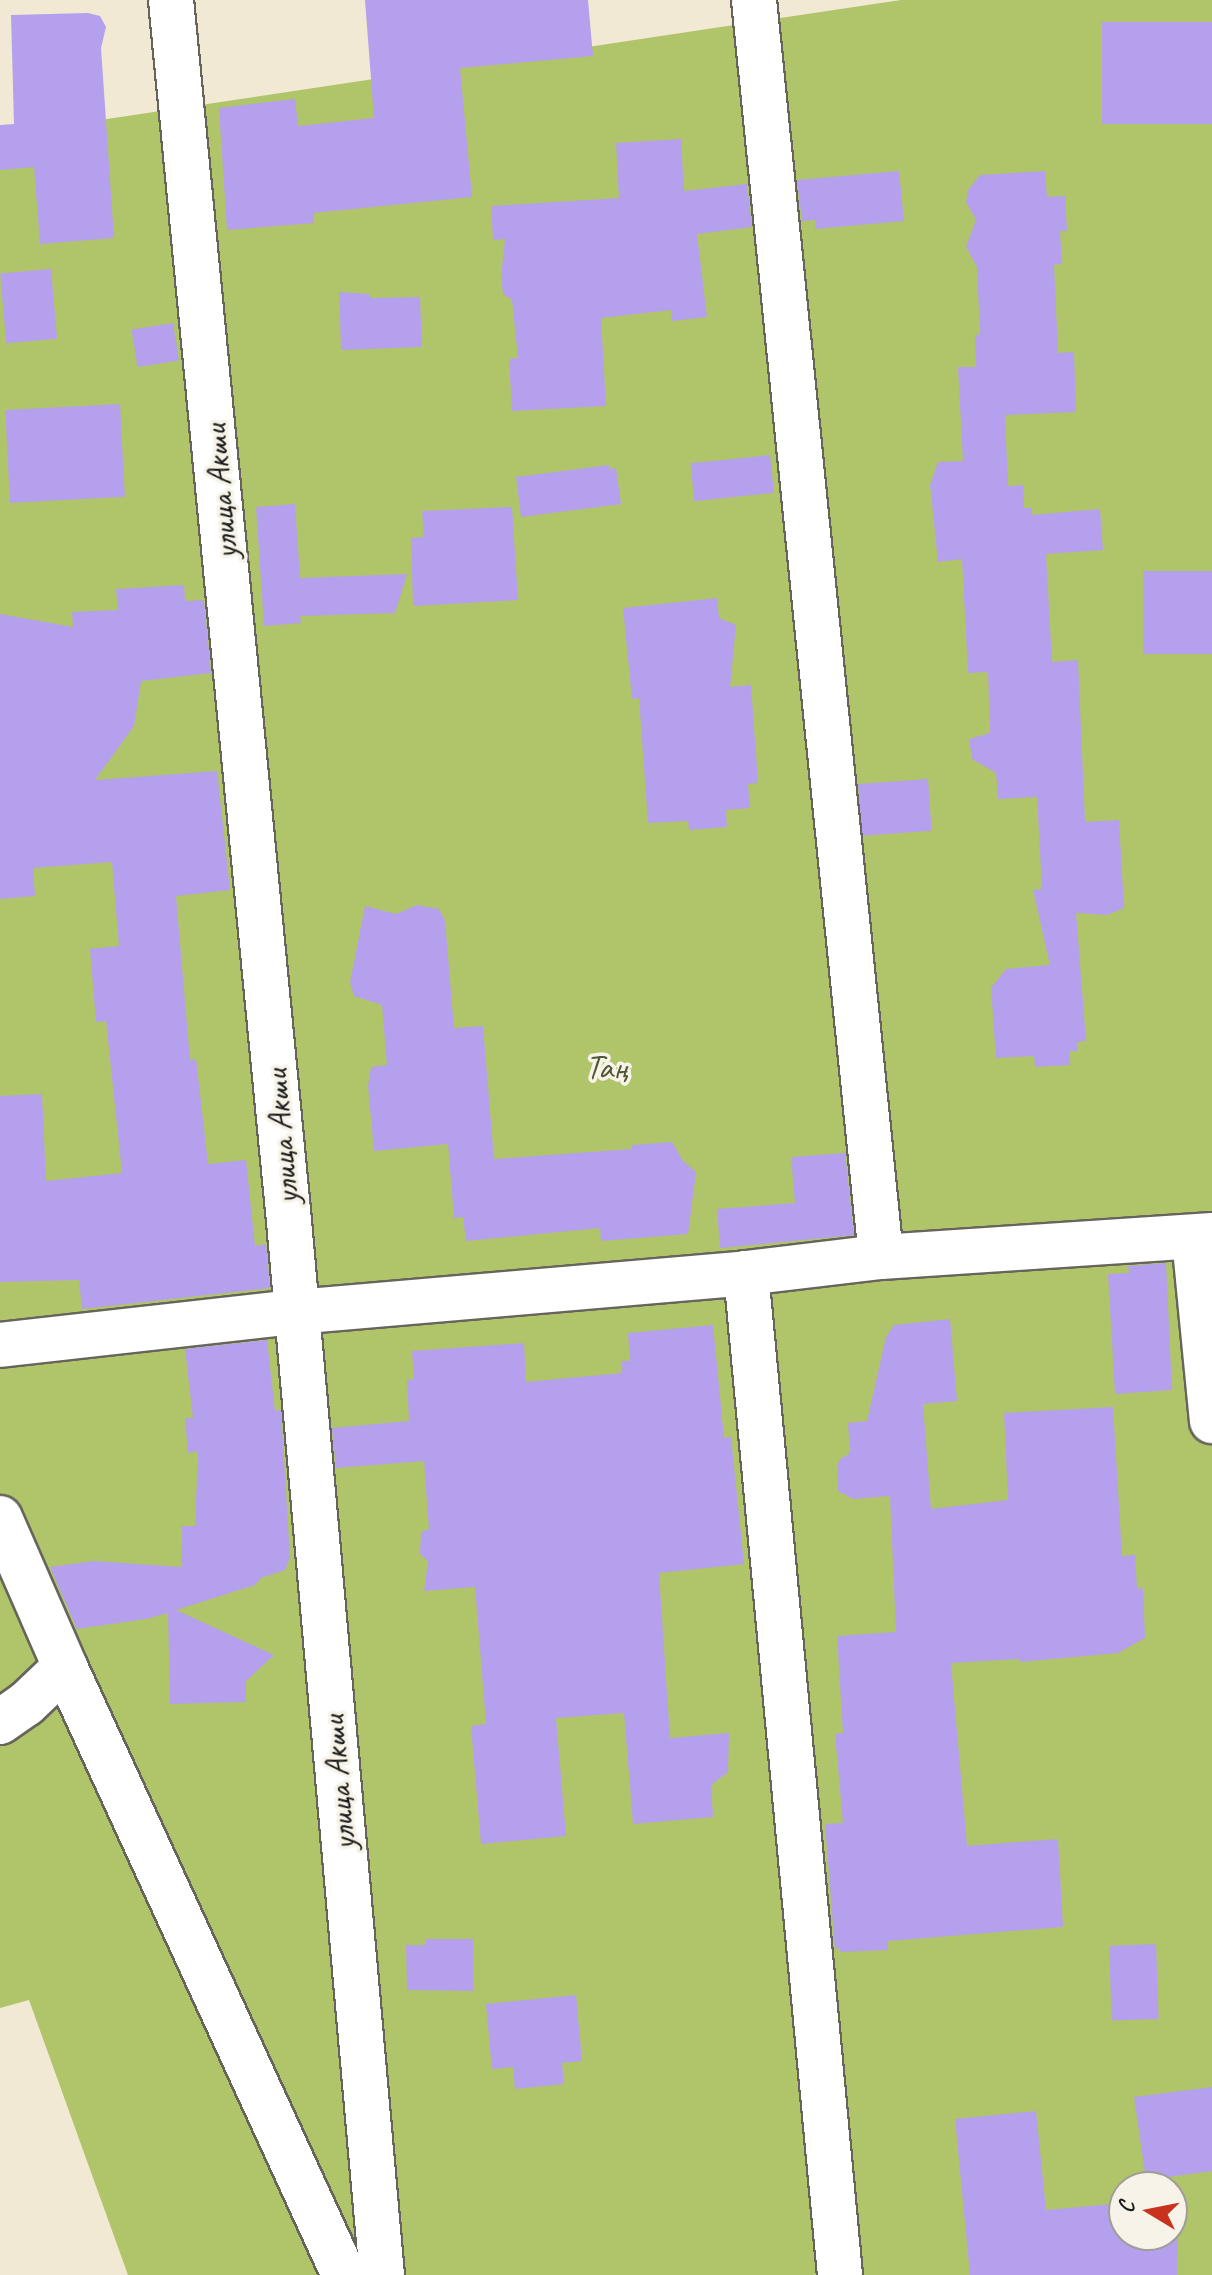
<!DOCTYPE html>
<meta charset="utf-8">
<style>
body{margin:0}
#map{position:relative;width:1212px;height:2275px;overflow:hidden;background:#f1e9d3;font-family:Caveat,sans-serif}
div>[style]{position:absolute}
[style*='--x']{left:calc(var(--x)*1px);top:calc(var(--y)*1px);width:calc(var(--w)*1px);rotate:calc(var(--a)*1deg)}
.green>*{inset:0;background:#b0c56a}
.building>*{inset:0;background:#b4a0ec;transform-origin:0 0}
.roads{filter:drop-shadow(2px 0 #67645c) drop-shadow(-2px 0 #67645c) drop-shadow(0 2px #67645c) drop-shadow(0 -2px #67645c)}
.minor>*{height:44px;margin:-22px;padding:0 22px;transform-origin:22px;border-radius:22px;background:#fff}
span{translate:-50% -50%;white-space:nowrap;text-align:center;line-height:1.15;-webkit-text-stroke:7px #f7f3e8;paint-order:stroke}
.street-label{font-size:34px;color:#1c1c1c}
.park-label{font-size:34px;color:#505737}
.north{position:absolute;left:1108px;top:2171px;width:80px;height:80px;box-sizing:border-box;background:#f7f3e8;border:2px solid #9f9d96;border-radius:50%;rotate:280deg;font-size:22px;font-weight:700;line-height:32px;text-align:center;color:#1c1c1c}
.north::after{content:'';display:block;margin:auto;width:28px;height:36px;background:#c8321e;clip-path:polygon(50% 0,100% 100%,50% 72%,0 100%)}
</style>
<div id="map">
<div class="green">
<i style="clip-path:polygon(evenodd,901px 0,1212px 0,1212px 2275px,128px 2275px,29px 2000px,0 2008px,0 135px,901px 0,1124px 2187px,1172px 2187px,1172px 2235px,1124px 2235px,1124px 2187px)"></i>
</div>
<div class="building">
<i style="clip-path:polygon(365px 0,588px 0,593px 56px,460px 68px,472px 197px,313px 213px,314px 223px,227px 230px,219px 108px,295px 99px,298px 126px,374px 118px)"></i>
<i style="clip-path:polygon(88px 13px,100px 16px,106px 27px,101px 48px,114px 238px,40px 244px,34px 167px,0 170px,0 125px,14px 124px,11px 15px)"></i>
<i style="left:1212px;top:22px;width:102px;height:110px;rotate:90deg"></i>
<i style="clip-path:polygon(681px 139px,684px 191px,747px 184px,752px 227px,697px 234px,707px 317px,672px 321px,671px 310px,601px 318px,606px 406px,512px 411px,509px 359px,518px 358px,512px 300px,503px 294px,501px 277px,505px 239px,493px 240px,491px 206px,619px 198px,616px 143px)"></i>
<i style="clip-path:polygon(899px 171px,904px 221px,815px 229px,815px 220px,802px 221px,797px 180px)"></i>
<i style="clip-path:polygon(1045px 171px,1047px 197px,1065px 196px,1067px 231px,1060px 231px,1062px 264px,1054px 265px,1058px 353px,1074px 352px,1076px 412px,1005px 415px,1008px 486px,1023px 485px,1024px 508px,1032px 508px,1032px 515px,1100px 509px,1103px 550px,1046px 554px,1052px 662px,1078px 660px,1085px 822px,1119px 820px,1124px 908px,1107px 915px,1076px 913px,1086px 1041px,1077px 1042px,1078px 1051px,1069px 1051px,1070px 1065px,1035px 1067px,1034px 1056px,996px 1058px,991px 988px,1006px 969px,1050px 965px,1033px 890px,1042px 889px,1037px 797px,998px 799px,996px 773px,972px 759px,969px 739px,990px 733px,988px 672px,968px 673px,962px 559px,938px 562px,930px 485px,938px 462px,963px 461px,958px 367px,976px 367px,975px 335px,980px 335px,977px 267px,966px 247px,976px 220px,966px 202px,968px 190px,980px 175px)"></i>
<i style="left:51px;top:269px;width:70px;height:51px;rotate:85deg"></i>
<i style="clip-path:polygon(339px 292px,369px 294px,371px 298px,420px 297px,422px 347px,341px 350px)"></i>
<i style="left:173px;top:323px;width:38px;height:42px;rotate:81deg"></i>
<i style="left:120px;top:404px;width:93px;height:115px;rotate:87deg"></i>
<i style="left:770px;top:455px;width:38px;height:80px;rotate:84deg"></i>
<i style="clip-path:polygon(609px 465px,609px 469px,616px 468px,621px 504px,521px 517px,516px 477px)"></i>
<i style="clip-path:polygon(295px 504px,300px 578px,407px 574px,395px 613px,300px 616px,301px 623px,264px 626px,256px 507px)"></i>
<i style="clip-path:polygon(512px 507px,518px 600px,413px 606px,411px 538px,424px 537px,422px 511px)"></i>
<i style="left:1212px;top:571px;width:83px;height:69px;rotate:90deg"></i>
<i style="clip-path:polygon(184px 585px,185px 601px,204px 600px,211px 673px,141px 681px,134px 726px,95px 780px,217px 771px,230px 890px,176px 896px,190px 1060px,196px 1059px,208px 1164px,246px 1160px,255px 1246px,266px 1244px,270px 1288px,82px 1309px,79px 1280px,0 1282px,0 1096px,42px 1094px,46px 1181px,122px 1173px,106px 1021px,96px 1022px,90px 949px,119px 946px,112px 862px,33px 868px,35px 896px,0 899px,0 614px,73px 627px,72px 612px,118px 610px,116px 589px)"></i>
<i style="clip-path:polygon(717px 598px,719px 618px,736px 625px,730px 687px,751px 685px,758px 783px,748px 784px,750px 808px,726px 810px,727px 827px,689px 830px,688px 821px,648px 823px,639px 698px,632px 699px,623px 608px)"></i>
<i style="left:928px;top:779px;width:52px;height:70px;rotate:86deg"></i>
<i style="clip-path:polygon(417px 905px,439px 909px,445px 921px,454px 1028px,483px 1026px,494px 1159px,632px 1149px,632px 1145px,672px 1142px,683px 1161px,696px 1172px,688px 1234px,601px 1241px,600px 1228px,466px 1241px,463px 1217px,454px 1218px,448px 1144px,374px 1151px,368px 1086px,371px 1067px,387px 1065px,382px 1005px,354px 996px,350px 982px,365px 906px,396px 914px)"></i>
<i style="clip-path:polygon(845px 1153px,854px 1235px,720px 1248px,717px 1209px,795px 1203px,791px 1157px)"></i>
<i style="clip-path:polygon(1166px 1263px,1172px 1390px,1115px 1394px,1108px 1274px,1129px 1273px,1128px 1266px)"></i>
<i style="clip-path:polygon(950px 1319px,957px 1401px,923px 1404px,931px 1509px,1008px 1500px,1004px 1413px,1113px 1407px,1122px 1556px,1135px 1555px,1137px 1589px,1143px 1588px,1145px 1638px,1118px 1653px,1020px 1662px,1019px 1659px,951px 1663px,967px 1846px,1058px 1839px,1063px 1927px,888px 1941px,888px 1950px,840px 1952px,840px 1948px,835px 1949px,825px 1824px,843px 1823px,835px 1734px,843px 1733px,837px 1636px,896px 1632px,890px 1496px,853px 1499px,838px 1491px,837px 1471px,839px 1460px,850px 1453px,848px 1423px,867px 1421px,886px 1337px,894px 1325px)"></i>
<i style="clip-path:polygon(713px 1325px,724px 1438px,731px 1437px,744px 1564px,659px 1573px,670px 1738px,729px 1733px,728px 1772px,711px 1785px,713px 1817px,633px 1824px,624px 1713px,556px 1718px,566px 1836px,481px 1844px,471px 1726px,486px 1724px,475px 1587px,424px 1591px,428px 1561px,420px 1554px,421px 1532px,429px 1529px,424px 1461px,336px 1468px,332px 1428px,409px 1421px,407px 1380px,414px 1379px,412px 1351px,524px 1343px,526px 1382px,622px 1373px,621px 1361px,630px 1361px,628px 1333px)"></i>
<i style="clip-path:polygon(267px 1340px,275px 1411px,281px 1410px,290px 1558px,285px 1570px,261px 1578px,255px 1585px,176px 1610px,274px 1655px,246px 1681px,246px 1702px,170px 1704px,168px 1613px,146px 1619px,77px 1629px,50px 1567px,94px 1561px,181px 1567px,182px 1526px,195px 1526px,198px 1451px,188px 1453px,185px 1418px,193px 1418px,185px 1349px)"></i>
<i style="clip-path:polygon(426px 1939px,473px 1939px,473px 1991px,407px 1990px,406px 1945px,426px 1945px)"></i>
<i style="left:1156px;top:1944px;width:75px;height:47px;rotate:88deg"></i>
<i style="clip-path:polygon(576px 1995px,582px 2061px,562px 2063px,564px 2084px,515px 2089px,513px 2067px,492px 2069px,486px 2004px)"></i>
<i style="clip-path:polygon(1212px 2087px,1212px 2171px,1146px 2180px,1134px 2097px)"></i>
<i style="clip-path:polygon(1036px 2111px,1046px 2210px,1124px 2203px,1124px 2235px,1172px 2235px,1172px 2212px,1178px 2221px,1177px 2275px,970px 2275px,955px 2119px)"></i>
</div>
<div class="roads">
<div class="minor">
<i style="--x:171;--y:0;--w:1216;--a:84.48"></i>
<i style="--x:288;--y:1210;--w:1069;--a:84.96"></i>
<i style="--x:754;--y:0;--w:1263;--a:84.23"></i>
<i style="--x:1194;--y:1238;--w:184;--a:84.4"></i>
<i style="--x:746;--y:1273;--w:1006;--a:84.64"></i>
<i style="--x:0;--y:1345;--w:297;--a:-6.4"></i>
<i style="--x:295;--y:1312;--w:453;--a:-4.9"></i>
<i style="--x:746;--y:1273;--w:136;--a:-6.8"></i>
<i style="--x:881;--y:1257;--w:332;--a:-3.8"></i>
<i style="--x:0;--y:1518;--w:163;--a:66.4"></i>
<i style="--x:65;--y:1667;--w:669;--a:65.35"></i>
<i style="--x:0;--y:1722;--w:32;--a:-35"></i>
<i style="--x:26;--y:1704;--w:54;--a:-43.5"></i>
</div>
</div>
<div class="street-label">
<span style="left:220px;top:492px;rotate:-95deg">улица Акши</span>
<span style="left:281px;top:1137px;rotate:-95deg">улица Акши</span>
<span style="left:338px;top:1783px;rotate:-95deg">улица Акши</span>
</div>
<div class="park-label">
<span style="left:606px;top:1067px">Таң</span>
</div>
<div class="north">С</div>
</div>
